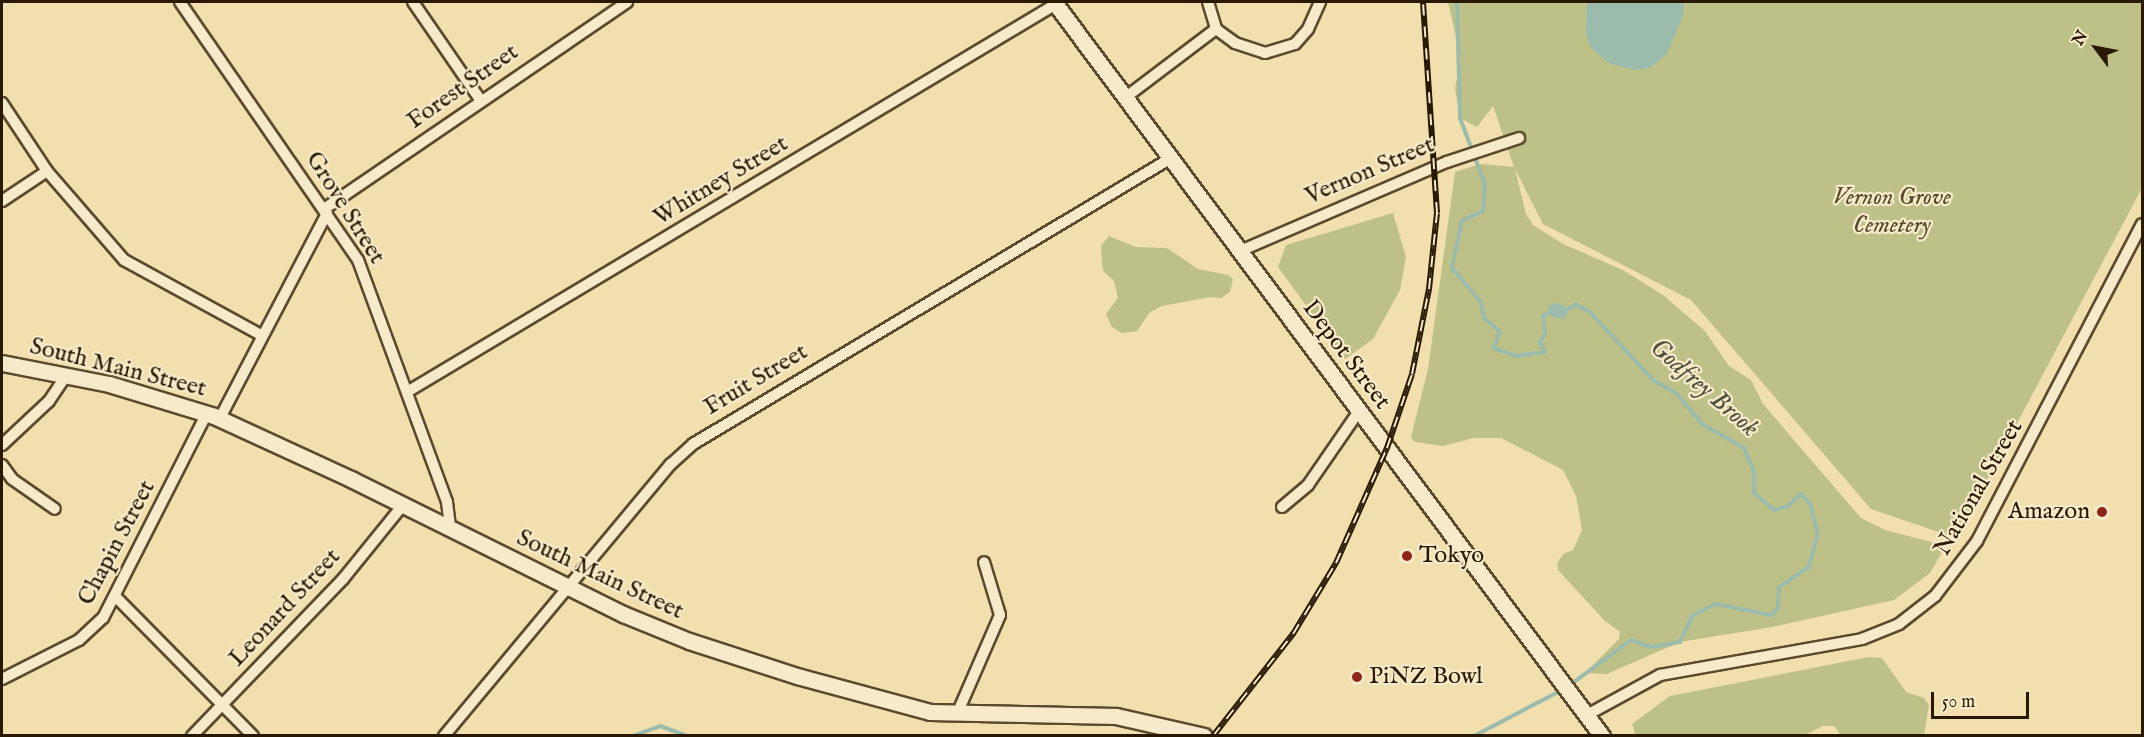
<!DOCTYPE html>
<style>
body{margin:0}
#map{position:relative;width:2144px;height:737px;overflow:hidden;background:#f1dfad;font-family:"IM FELL English",serif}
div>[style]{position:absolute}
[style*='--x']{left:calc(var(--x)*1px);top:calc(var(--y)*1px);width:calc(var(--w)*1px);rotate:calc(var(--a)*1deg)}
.green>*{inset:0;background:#bdc188}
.water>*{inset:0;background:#9bbcac}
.stream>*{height:4px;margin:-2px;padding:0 2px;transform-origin:2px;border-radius:2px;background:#9bbcac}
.canal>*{height:14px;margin:-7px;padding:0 7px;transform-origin:7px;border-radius:7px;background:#9bbcac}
.roads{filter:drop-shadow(2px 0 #5b4a2d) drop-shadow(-2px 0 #5b4a2d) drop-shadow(0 2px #5b4a2d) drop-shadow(0 -2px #5b4a2d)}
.minor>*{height:10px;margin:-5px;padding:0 5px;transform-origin:5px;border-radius:5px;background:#f6eaca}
.secondary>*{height:15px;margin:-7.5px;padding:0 7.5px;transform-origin:7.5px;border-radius:7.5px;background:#f6eaca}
.rail>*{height:6px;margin-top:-3px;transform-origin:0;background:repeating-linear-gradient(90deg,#f6eaca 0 11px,#291902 0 22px);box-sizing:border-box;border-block:2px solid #291902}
.dots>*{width:16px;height:16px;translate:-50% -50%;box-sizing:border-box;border:3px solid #f6eaca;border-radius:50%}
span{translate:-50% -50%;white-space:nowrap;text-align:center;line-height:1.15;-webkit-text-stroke:4.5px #f6eaca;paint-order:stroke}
.street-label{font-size:24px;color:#291902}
.park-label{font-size:24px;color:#554b2a;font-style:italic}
.poi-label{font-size:24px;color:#291902}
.right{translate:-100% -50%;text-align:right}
.left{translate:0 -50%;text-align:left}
.water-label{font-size:26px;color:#51523e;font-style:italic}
.frame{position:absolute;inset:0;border:3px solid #291902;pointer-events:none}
.north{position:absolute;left:2066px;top:18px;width:60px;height:60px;-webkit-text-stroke:4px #f6eaca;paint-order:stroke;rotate:302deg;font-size:16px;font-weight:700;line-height:24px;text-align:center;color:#291902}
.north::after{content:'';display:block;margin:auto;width:21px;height:27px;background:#291902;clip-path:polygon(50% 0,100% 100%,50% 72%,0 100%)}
.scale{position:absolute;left:1931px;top:692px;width:98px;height:27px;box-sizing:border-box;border:3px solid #291902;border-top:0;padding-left:8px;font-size:18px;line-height:21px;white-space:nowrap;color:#291902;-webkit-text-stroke:4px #f6eaca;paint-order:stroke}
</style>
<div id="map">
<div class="green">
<i style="clip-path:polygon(1448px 2px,2142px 2px,2142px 188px,1956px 538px,1871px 509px,1691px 300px,1543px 224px,1515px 169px,1526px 214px,1533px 225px,1563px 244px,1623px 270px,1663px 295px,1705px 331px,1729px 366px,1751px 380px,1763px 404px,1861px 518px,1885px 530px,1939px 544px,1941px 554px,1930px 573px,1894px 600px,1772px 627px,1680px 642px,1607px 674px,1585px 673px,1619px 639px,1620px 632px,1605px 621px,1558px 570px,1557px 564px,1563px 554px,1573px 550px,1582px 530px,1576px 496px,1563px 470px,1501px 438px,1473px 438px,1443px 446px,1415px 442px,1411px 437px,1428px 369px,1455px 172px,1480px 164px,1514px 167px,1493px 106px,1477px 127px,1460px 118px,1455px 88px,1461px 60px)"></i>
<i style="clip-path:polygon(1393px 213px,1406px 257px,1400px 290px,1373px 339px,1345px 359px,1278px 267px,1286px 245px)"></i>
<i style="clip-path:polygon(1109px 236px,1136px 247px,1167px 248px,1198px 269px,1228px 275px,1233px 279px,1230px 292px,1221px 298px,1210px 297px,1162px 306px,1150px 312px,1137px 331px,1122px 333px,1112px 327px,1106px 314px,1118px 298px,1114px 281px,1104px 272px,1102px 264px,1101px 246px)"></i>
<i style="clip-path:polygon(1869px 657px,1882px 658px,1906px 692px,1924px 698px,1929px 705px,1924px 735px,1841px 735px,1834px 726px,1823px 726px,1805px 735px,1636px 736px,1632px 724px,1670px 696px)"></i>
</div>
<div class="water">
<i style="clip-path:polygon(1587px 2px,1684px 2px,1683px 15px,1667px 54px,1650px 68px,1633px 70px,1609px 63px,1591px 48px,1586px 34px)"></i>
</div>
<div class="stream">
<i style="--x:1457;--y:2;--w:116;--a:88.5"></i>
<i style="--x:1460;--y:118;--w:71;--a:69.3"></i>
<i style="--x:1485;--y:184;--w:27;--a:94"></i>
<i style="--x:1483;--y:211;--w:23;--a:155"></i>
<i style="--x:1462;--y:221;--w:48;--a:102"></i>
<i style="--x:1452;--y:268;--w:45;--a:49.5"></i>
<i style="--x:1481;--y:302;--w:16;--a:79"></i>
<i style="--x:1484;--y:318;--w:21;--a:41"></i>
<i style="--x:1500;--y:332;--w:17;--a:111"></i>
<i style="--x:1494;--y:348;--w:23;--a:20"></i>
<i style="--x:1516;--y:356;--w:29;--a:-8"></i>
<i style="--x:1545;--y:352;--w:11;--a:-117"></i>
<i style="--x:1540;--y:342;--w:9;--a:-58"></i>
<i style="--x:1545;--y:334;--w:18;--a:-96"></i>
<i style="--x:1543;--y:316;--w:13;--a:-27"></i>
<i style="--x:1561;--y:312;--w:17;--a:-25"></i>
<i style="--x:1576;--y:305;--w:14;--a:25"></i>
<i style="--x:1589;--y:311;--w:94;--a:47.2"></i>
<i style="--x:1653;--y:380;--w:28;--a:30"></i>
<i style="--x:1677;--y:394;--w:39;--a:50"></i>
<i style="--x:1702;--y:424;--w:48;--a:29.7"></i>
<i style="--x:1744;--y:448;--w:26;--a:67"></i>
<i style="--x:1754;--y:472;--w:21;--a:90"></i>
<i style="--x:1754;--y:493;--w:26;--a:40"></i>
<i style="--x:1774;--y:510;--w:15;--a:-16"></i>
<i style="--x:1788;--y:506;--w:18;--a:-43"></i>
<i style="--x:1801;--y:494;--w:13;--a:48"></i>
<i style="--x:1810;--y:504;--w:30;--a:75"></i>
<i style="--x:1818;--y:533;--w:35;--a:105"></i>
<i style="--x:1809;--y:567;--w:36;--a:146"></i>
<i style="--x:1779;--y:587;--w:21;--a:93"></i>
<i style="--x:1778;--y:608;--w:10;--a:135"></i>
<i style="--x:1771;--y:615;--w:57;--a:-168.9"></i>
<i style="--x:1715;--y:604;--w:25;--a:153"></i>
<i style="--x:1693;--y:615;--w:30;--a:116"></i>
<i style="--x:1680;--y:642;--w:29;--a:170"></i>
<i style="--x:1651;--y:647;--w:21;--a:-161"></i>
<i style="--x:1631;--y:640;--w:76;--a:143.6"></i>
<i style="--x:633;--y:736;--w:29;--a:-20"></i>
<i style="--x:660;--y:726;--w:29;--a:20"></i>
<i style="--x:1474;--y:736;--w:102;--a:-27.6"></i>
</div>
<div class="canal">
<i style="--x:1555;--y:310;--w:6;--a:18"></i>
</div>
<div class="roads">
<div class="minor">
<i style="--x:180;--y:2;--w:313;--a:55.4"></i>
<i style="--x:358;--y:260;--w:258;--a:69.8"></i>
<i style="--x:447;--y:502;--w:26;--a:83"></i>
<i style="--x:413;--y:2;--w:120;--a:55.5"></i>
<i style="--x:1208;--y:2;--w:28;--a:73"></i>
<i style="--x:1216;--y:29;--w:24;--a:36"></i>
<i style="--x:1235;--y:43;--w:32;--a:18"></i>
<i style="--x:1265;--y:53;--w:31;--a:-17"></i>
<i style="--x:1295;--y:44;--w:20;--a:-49"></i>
<i style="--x:1308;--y:29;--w:30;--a:-66"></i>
<i style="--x:1126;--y:97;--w:113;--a:-37.1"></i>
<i style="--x:2;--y:103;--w:82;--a:56.5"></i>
<i style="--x:47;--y:171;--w:118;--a:49.1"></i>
<i style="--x:124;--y:260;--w:158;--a:28.7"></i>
<i style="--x:2;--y:201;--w:54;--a:-33.7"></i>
<i style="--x:324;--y:209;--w:367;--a:-34.3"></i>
<i style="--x:1240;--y:251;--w:225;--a:-23.3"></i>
<i style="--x:1447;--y:162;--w:76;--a:-18.4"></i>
<i style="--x:407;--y:392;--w:756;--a:-30.87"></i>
<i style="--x:220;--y:418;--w:231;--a:-62.4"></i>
<i style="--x:2;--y:445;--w:64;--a:-43.1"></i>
<i style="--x:49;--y:401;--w:30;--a:-56"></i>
<i style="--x:2;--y:465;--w:17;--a:54"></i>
<i style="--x:12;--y:479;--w:52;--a:34.9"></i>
<i style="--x:1282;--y:507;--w:34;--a:-40"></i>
<i style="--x:1308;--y:485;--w:90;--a:-55.4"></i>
<i style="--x:116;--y:597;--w:195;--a:45.4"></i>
<i style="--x:2;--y:679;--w:86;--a:-26.9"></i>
<i style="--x:79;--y:640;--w:33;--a:-43"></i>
<i style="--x:103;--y:618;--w:230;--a:-63.1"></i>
<i style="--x:957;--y:714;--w:108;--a:-66.5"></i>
<i style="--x:1000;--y:615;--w:55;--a:-106.8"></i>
<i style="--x:1587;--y:715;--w:83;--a:-28.7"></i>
<i style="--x:1660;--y:675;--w:205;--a:-10.1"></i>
<i style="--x:1862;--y:639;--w:40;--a:-22"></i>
<i style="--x:1899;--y:624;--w:46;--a:-37.9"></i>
<i style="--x:1935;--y:596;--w:69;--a:-52.6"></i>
<i style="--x:1977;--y:541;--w:357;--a:-62.5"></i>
<i style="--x:192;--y:736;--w:218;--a:-46.1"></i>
<i style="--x:343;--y:579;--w:95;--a:-51"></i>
<i style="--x:444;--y:736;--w:354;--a:-50.2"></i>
<i style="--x:671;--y:464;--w:30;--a:-42"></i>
<i style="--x:693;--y:444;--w:557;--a:-30.89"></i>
</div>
<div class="secondary">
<i style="--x:1054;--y:2;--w:916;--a:53.26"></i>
<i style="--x:2;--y:363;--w:109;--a:11.1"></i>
<i style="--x:109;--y:384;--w:110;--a:16.9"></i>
<i style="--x:214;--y:416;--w:151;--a:24.7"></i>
<i style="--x:351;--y:479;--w:304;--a:26.4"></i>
<i style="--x:623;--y:614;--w:71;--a:22.2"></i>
<i style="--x:689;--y:641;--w:114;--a:18"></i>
<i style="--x:797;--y:676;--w:138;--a:15.1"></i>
<i style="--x:930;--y:712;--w:186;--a:1.2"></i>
<i style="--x:1116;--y:716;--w:90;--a:12.8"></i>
</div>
</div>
<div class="rail">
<i style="--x:1213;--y:736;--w:130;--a:-51.9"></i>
<i style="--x:1293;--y:634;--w:83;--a:-58.8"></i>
<i style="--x:1336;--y:563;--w:126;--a:-66.1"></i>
<i style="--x:1387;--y:448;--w:78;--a:-71.3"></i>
<i style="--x:1412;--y:374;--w:87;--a:-78.7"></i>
<i style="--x:1429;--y:289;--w:76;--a:-84"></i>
<i style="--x:1437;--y:213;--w:211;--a:-93.8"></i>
</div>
<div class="dots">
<i style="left:2102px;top:512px;background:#8f2418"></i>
<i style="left:1407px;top:556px;background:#8f2418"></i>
<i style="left:1357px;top:677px;background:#8f2418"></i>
</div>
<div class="street-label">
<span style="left:463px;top:87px;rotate:-35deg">Forest Street</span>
<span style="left:1370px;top:171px;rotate:-23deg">Vernon Street</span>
<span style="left:721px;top:181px;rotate:-31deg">Whitney Street</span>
<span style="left:345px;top:208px;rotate:58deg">Grove Street</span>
<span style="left:1346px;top:355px;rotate:53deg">Depot Street</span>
<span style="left:118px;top:368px;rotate:14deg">South Main Street</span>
<span style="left:756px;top:380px;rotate:-31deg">Fruit Street</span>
<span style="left:1979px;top:488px;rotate:-60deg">National Street</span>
<span style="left:117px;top:543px;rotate:-62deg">Chapin Street</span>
<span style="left:600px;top:575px;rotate:25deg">South Main Street</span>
<span style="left:285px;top:608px;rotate:-47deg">Leonard Street</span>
</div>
<div class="park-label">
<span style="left:1892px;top:212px">Vernon Grove<br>Cemetery</span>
</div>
<div class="poi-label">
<span class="right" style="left:2090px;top:512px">Amazon</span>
<span class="left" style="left:1419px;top:556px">Tokyo</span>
<span class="left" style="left:1369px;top:677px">PiNZ Bowl</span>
</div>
<div class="water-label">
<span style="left:1704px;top:388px;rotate:41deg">Godfrey Brook</span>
</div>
<div class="frame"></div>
<div class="north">N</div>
<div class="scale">50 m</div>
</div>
